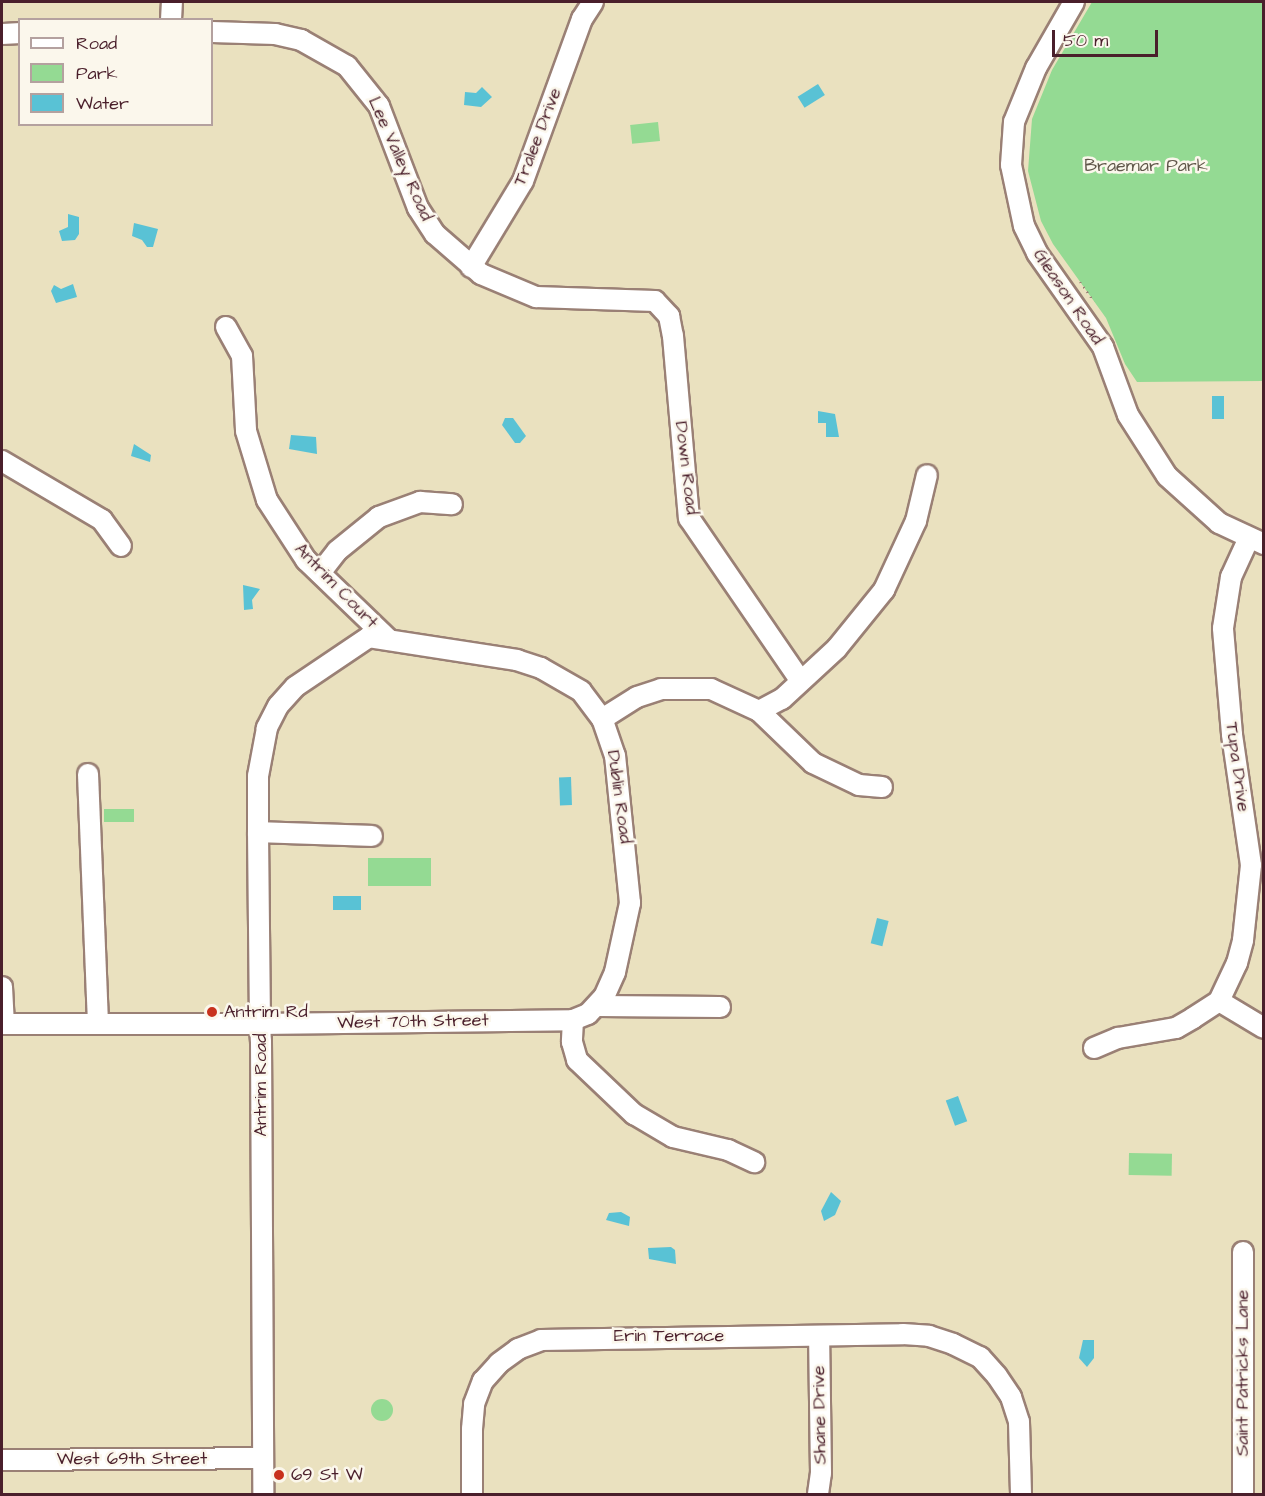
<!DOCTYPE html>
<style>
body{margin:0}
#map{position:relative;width:1265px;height:1496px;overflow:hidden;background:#eae1bf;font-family:"Architects Daughter",sans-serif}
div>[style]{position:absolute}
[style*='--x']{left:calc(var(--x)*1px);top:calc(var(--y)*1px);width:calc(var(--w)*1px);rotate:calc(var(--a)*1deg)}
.green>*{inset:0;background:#94da93;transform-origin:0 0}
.round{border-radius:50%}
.water>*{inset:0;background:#59c2d5;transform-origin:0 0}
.path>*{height:2px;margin-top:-1px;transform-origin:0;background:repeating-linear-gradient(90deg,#9a8075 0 1.5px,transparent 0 6px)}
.roads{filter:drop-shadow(2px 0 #9a8075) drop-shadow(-2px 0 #9a8075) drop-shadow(0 2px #9a8075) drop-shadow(0 -2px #9a8075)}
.minor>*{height:20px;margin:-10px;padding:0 10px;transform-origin:10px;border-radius:10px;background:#fff}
.dots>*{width:16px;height:16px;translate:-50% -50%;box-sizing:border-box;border:3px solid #fbf7ec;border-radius:50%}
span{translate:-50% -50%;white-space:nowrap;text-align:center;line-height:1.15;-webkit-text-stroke:5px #fbf7ec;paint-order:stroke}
.street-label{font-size:18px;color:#4a1f2b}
.park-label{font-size:18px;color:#60574a}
.poi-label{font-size:18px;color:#4a1f2b}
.left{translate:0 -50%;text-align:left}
.frame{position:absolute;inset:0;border:3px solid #4a1f2b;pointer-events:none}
.legend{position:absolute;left:18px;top:18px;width:195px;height:108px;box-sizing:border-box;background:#fbf7ec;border:2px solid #b4a19f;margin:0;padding:8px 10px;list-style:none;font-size:18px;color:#4a1f2b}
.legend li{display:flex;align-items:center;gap:12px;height:30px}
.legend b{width:30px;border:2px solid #b4a19f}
.scale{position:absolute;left:1052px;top:30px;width:106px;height:27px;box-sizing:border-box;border:3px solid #4a1f2b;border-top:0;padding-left:8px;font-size:18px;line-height:21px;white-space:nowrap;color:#4a1f2b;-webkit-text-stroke:4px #fbf7ec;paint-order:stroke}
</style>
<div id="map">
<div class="green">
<i style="clip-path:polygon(1092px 2px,1263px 2px,1263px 381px,1137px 382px,1125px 364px,1106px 318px,1053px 244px,1041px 221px,1028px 171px,1032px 119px,1052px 70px)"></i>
<i style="left:658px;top:122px;width:19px;height:28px;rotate:84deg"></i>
<i style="left:134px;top:809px;width:13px;height:30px;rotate:90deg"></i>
<i style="left:368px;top:858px;width:63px;height:28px"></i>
<i style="left:1129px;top:1153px;width:43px;height:22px;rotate:1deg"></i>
<i class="round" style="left:371px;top:1399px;width:22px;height:22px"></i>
</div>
<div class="water">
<i style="left:818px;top:84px;width:13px;height:24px;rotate:58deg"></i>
<i style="clip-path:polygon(482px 87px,492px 97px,481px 107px,464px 105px,465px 92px,476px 93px)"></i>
<i style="clip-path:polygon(68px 214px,79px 217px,79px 234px,75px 240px,62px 241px,59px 231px,68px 227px)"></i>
<i style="clip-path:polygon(134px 223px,158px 229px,153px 247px,147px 247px,142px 240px,132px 236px)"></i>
<i style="clip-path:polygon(73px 284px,77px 297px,56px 303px,51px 291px,54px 285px,61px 289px)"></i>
<i style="left:1212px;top:396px;width:12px;height:23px"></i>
<i style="clip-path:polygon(818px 411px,835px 414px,839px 437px,826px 437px,826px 423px,818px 423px)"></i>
<i style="clip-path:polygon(505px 418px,513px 418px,526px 436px,520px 443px,515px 443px,502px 425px)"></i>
<i style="clip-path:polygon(291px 435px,316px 437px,317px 454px,289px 449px)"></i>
<i style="clip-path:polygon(134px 444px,151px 455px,150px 462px,131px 456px)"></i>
<i style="clip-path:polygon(243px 585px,260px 589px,252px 600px,253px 609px,244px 610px)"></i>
<i style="left:571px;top:777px;width:28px;height:12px;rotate:88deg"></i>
<i style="left:333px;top:896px;width:28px;height:14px"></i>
<i style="left:877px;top:918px;width:12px;height:26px;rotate:14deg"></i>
<i style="left:958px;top:1096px;width:27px;height:13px;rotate:70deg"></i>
<i style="clip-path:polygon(831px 1192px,841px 1201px,835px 1215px,824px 1221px,821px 1211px)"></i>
<i style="clip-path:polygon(621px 1212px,630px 1217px,629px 1226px,606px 1220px,609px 1213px)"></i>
<i style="clip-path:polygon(671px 1247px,675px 1250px,676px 1264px,649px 1259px,648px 1248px)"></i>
<i style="clip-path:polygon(1083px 1340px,1094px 1340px,1094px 1358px,1087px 1367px,1079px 1358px)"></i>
</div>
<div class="path">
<i style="--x:1080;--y:282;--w:24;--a:55"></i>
</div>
<div class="roads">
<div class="minor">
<i style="--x:1074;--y:2;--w:76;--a:119.9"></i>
<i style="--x:1036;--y:68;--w:58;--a:112.2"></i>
<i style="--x:1014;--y:122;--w:43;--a:94"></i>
<i style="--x:1011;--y:165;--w:62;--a:78"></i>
<i style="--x:1024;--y:226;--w:30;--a:64"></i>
<i style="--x:1037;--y:253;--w:115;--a:54.9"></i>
<i style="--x:1103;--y:347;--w:72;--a:69.8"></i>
<i style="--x:1128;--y:415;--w:72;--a:57.4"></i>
<i style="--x:1167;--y:476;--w:70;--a:42.1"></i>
<i style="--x:1219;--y:523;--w:50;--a:25"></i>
<i style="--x:171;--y:20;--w:18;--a:-87"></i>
<i style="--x:212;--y:32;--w:63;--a:1.8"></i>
<i style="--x:275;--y:34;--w:27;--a:13"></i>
<i style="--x:301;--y:40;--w:53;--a:29.5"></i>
<i style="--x:347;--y:66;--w:51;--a:51.3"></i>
<i style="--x:379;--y:106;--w:109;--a:69.1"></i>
<i style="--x:418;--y:208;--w:31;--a:57"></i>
<i style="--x:435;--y:234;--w:61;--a:41"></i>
<i style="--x:481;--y:274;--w:60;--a:22.7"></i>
<i style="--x:536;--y:297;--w:119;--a:1.9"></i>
<i style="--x:655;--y:301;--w:21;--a:47"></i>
<i style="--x:669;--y:316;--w:20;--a:79"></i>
<i style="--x:673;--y:336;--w:183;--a:85"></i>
<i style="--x:689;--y:518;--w:196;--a:55.6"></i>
<i style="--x:2;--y:34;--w:18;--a:-3"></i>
<i style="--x:471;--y:267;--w:100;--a:-58.8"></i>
<i style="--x:523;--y:181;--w:172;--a:-70"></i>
<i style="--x:582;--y:19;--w:20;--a:-57"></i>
<i style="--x:226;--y:327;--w:33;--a:61"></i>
<i style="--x:242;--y:356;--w:75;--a:86.9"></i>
<i style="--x:246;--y:431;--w:72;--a:73.1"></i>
<i style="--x:267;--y:500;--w:72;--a:57"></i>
<i style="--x:306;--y:560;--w:115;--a:43.9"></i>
<i style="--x:2;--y:461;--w:116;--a:30.5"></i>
<i style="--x:102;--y:520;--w:32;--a:54"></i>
<i style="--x:320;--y:573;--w:28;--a:-52"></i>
<i style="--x:337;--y:551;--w:54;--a:-39"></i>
<i style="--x:379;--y:517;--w:44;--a:-20.1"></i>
<i style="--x:420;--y:502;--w:32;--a:4"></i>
<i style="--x:759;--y:711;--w:26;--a:-28"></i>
<i style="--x:782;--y:699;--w:75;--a:-42.8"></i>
<i style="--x:837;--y:648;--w:75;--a:-51"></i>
<i style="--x:884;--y:590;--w:76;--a:-65.1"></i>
<i style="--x:916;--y:521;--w:47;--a:-76.6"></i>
<i style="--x:602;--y:719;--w:41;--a:-32.2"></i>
<i style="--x:637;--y:697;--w:25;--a:-18"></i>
<i style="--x:661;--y:689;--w:50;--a:0"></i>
<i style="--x:711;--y:689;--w:53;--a:24.6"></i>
<i style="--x:759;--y:711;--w:75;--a:43.9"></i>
<i style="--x:813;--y:763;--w:51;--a:25.6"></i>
<i style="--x:859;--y:785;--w:23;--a:5"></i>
<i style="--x:88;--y:774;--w:249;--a:87.7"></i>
<i style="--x:258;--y:832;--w:114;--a:2"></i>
<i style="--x:2;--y:987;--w:37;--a:87"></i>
<i style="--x:1219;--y:1001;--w:52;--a:31"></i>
<i style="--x:598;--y:1006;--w:122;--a:0.5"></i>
<i style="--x:573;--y:1020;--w:22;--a:93"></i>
<i style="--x:572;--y:1042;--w:19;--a:74"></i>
<i style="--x:577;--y:1060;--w:79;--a:43.5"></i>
<i style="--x:634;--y:1114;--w:45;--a:30.5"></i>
<i style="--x:673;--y:1137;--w:57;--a:13.3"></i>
<i style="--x:728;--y:1150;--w:29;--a:25"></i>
<i style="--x:2;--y:1024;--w:258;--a:0"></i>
<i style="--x:260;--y:1024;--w:313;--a:-0.7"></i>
<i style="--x:573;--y:1020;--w:16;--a:-22"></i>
<i style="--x:588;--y:1014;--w:23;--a:-47"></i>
<i style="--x:604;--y:997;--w:27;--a:-66"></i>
<i style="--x:615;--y:972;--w:71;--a:-77.7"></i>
<i style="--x:630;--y:903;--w:148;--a:-95.8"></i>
<i style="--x:615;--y:756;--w:39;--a:-109"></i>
<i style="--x:602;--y:719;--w:35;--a:-127"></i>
<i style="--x:581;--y:691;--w:46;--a:-150.1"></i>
<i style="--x:541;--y:668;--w:25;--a:-162"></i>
<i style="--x:517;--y:660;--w:150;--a:-171.2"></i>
<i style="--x:369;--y:637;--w:89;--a:146"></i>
<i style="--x:295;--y:687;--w:25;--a:132"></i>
<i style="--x:278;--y:706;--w:25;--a:117"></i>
<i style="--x:267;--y:728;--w:49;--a:100.6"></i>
<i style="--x:258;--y:776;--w:56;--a:90"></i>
<i style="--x:258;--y:832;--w:192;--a:89.4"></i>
<i style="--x:260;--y:1024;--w:17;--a:87"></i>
<i style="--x:261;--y:1041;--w:453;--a:89.7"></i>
<i style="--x:1094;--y:1048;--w:26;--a:-23"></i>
<i style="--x:1118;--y:1038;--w:59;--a:-9.8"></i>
<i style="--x:1176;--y:1028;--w:20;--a:-30"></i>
<i style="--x:1193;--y:1018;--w:31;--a:-33"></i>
<i style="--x:1219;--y:1001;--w:42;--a:-64.7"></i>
<i style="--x:1237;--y:963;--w:24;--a:-75"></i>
<i style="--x:1243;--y:940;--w:75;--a:-83.9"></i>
<i style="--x:1251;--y:865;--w:132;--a:-98.3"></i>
<i style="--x:1232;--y:734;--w:106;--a:-94.9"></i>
<i style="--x:1223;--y:628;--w:52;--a:-81.1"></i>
<i style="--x:1231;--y:577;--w:41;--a:-65.3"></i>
<i style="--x:2;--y:1460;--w:261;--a:-0.4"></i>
<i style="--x:472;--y:1494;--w:65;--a:-90"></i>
<i style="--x:472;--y:1429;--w:25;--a:-85"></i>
<i style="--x:474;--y:1404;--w:25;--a:-69"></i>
<i style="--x:483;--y:1381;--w:24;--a:-48"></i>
<i style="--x:499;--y:1363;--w:24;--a:-36"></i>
<i style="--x:518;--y:1349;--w:25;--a:-21"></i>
<i style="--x:541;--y:1340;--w:362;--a:-0.9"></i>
<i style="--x:903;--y:1334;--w:26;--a:4"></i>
<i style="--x:929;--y:1336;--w:25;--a:18"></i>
<i style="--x:953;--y:1344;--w:30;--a:26"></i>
<i style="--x:980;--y:1357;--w:25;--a:48"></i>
<i style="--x:997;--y:1376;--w:25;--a:56"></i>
<i style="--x:1011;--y:1397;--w:26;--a:72"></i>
<i style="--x:1019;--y:1422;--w:72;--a:88.4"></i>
<i style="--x:818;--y:1494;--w:21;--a:-82"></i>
<i style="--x:821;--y:1473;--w:137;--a:-90.8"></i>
<i style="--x:1243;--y:1494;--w:242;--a:-90"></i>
</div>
</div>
<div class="dots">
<i style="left:212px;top:1012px;background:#c8321e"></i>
<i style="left:279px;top:1475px;background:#c8321e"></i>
</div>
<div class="street-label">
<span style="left:538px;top:137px;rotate:-69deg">Tralee Drive</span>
<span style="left:400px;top:159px;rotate:66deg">Lee Valley Road</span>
<span style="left:1068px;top:297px;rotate:56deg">Gleason Road</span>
<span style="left:686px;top:468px;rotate:83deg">Down Road</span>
<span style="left:336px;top:586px;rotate:46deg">Antrim Court</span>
<span style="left:1237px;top:767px;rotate:82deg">Tupa Drive</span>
<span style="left:619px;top:797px;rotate:82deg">Dublin Road</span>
<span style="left:413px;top:1022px;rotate:-1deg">West 70th Street</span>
<span style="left:261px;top:1085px;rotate:-90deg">Antrim Road</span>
<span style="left:669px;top:1336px">Erin Terrace</span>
<span style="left:1243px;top:1373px;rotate:-90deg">Saint Patricks Lane</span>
<span style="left:820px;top:1415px;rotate:-91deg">Shane Drive</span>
<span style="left:132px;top:1459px">West 69th Street</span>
</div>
<div class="park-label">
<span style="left:1146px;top:166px">Braemar Park</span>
</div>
<div class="poi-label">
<span class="left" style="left:224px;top:1012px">Antrim Rd</span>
<span class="left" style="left:291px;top:1475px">69 St W</span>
</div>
<div class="frame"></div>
<ul class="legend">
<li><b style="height:8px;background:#fff"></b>Road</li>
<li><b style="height:16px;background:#94da93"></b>Park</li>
<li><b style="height:16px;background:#59c2d5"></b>Water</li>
</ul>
<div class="scale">50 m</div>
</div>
